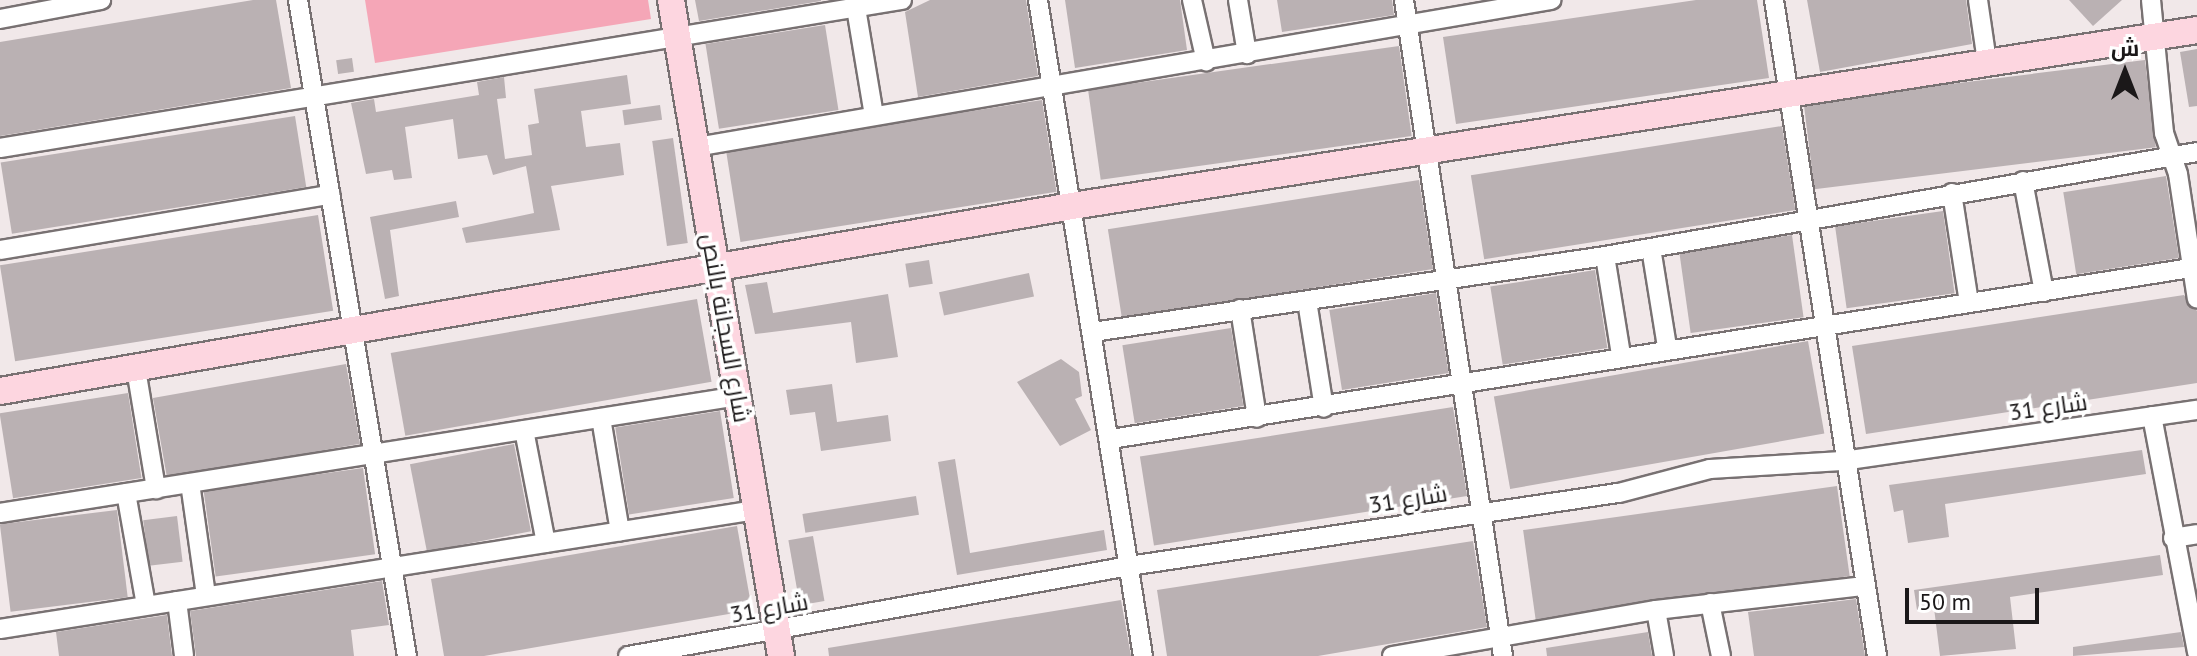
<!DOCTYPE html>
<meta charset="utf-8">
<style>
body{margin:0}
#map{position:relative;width:2197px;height:656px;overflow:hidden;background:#f1e8e9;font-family:"PT Sans",Cairo,sans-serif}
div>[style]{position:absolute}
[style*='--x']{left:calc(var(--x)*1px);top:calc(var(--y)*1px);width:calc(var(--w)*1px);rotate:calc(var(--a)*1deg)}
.green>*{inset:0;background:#f5a6b7}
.building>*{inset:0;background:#bab1b3;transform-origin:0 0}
.roads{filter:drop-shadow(2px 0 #787172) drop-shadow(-2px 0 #787172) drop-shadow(0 2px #787172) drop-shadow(0 -2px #787172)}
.street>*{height:18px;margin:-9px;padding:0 9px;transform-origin:9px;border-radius:9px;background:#fff}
.secondary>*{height:26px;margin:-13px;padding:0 13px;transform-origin:13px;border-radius:13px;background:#fdd6e0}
span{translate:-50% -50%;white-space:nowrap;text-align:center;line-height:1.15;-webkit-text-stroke:7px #fff;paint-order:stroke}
.street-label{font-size:24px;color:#1b1819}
.north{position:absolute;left:2085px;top:32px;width:80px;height:80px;-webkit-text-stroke:6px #fff;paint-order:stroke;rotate:0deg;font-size:22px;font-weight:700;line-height:32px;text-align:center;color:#1b1819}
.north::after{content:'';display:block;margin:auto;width:28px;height:36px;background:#1b1819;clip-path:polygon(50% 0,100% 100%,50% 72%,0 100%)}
.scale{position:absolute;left:1905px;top:588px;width:134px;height:36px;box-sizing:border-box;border:4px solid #1b1819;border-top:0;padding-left:10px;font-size:24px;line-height:28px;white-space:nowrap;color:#1b1819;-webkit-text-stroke:6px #fff;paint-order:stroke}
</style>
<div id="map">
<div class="green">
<i style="clip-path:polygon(365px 0,648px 0,651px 19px,375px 63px)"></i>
</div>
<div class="building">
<i style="clip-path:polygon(253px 0,276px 0,291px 88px,0 136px,0 42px)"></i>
<i style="clip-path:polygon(695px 0,821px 0,821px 1px,699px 21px)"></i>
<i style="clip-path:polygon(930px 0,1026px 0,1038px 76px,918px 97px,905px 12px)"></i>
<i style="clip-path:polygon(1065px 0,1180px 0,1187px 50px,1075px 68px)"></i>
<i style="clip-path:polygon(1277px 0,1392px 0,1394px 15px,1282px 32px)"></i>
<i style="clip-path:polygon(1696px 0,1757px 0,1769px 78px,1456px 124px,1443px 37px)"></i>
<i style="clip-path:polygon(1807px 0,1966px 0,1972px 44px,1820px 72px)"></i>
<i style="clip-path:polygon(2069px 0,2122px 0,2093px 26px)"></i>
<i style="left:825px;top:25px;width:86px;height:121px;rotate:81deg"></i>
<i style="left:1399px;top:46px;width:91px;height:314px;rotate:82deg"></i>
<i style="clip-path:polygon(2197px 49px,2197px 106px,2189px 107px,2180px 52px)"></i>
<i style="left:352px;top:58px;width:14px;height:16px;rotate:82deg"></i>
<i style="left:2145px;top:60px;width:88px;height:344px;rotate:83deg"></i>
<i style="clip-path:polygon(627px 75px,631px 104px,581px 111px,586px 147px,620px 143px,624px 175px,551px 186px,560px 230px,466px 243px,462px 228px,534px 213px,526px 166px,493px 175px,487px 155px,458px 159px,453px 119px,405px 127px,412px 178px,394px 180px,392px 170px,366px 174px,351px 103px,374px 99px,376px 112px,479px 95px,477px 82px,504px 77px,506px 98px,497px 99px,505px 159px,532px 155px,528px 125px,539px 123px,534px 89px)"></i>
<i style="left:1042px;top:100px;width:93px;height:320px;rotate:81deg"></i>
<i style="left:660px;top:105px;width:15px;height:38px;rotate:82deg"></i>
<i style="left:295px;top:116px;width:72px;height:298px;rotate:81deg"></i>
<i style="left:1782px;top:126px;width:85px;height:315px;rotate:81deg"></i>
<i style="left:673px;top:138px;width:106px;height:21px;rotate:82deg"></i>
<i style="left:2166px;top:176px;width:83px;height:104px;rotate:81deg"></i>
<i style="left:1419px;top:180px;width:90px;height:315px;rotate:81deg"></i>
<i style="clip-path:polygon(456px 201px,459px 217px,390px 230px,399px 296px,385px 299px,370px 217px)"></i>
<i style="left:1943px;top:211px;width:83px;height:109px;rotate:82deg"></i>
<i style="left:318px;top:215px;width:97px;height:322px;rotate:81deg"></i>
<i style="left:1792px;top:235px;width:83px;height:114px;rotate:82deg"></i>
<i style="left:929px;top:260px;width:24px;height:24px;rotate:81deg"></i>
<i style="left:1595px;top:270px;width:79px;height:106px;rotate:81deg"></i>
<i style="left:1029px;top:273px;width:24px;height:92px;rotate:78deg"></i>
<i style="clip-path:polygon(767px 282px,773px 313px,888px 294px,898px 357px,856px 363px,851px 322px,755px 334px,745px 285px)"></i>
<i style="left:1436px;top:293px;width:81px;height:108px;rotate:81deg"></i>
<i style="clip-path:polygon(2184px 295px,2197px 311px,2197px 383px,1866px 434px,1852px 346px)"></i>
<i style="left:697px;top:299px;width:84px;height:311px;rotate:80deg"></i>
<i style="left:1231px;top:328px;width:79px;height:110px;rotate:81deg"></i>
<i style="left:1808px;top:341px;width:94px;height:319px;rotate:80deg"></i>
<i style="clip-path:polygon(1061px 359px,1079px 372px,1082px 396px,1075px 399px,1091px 430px,1060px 446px,1017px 382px)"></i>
<i style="left:346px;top:364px;width:81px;height:196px;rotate:80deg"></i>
<i style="clip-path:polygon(832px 384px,837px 422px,888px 415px,891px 441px,821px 451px,815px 412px,790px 415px,786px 390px)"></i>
<i style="left:128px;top:393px;width:86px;height:130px;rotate:81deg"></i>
<i style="left:1453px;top:407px;width:90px;height:317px;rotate:81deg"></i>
<i style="left:720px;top:411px;width:88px;height:106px;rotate:81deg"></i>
<i style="left:514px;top:444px;width:89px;height:106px;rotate:79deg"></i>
<i style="clip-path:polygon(2142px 450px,2146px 474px,1945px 504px,1949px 537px,1908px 543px,1903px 510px,1894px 512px,1889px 485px)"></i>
<i style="clip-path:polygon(955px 459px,970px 553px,1104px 530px,1107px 550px,957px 575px,938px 462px)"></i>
<i style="left:363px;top:468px;width:87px;height:161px;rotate:82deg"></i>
<i style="left:1837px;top:486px;width:91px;height:317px;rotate:82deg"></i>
<i style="left:916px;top:496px;width:19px;height:115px;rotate:81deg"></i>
<i style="left:117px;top:510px;width:88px;height:118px;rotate:83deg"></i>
<i style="left:177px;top:516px;width:46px;height:34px;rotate:83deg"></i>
<i style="clip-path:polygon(737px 526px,752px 610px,484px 656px,444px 656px,431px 579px)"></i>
<i style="left:813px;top:536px;width:66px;height:25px;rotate:80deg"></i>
<i style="clip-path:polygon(1473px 541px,1487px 627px,1318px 656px,1167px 656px,1157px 590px)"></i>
<i style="clip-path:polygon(2160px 555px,2163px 575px,2010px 597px,2016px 649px,1940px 656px,1934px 608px,1917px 610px,1914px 590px)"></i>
<i style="clip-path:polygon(382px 581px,389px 625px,351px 630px,354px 656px,196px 656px,190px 611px)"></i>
<i style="clip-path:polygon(1856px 599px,1865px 656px,1754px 656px,1748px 612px)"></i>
<i style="clip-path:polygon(1121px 600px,1131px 656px,829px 656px,828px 648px)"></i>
<i style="clip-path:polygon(167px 615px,172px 656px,59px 656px,56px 632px)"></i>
<i style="clip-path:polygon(1648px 632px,1652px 656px,1547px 656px,1546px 648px)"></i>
<i style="clip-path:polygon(2181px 632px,2184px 647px,2073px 656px,2073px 647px)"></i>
</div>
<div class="roads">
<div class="street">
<i style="--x:298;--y:0;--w:665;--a:80.57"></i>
<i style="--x:1038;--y:0;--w:664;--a:80.91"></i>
<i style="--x:1192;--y:0;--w:63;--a:77.1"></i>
<i style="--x:1238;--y:0;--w:55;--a:80.5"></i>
<i style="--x:1404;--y:0;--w:663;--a:81.42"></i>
<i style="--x:1774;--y:0;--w:664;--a:81.08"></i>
<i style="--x:1978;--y:0;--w:63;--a:81.7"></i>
<i style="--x:2151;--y:0;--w:134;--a:84.4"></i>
<i style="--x:2164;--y:133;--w:43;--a:71.1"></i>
<i style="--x:2178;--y:174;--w:126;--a:81.4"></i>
<i style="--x:856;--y:8;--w:109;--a:80.5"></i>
<i style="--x:0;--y:19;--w:103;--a:-10.7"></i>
<i style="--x:696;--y:147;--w:868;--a:-9.76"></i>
<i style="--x:0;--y:148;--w:914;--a:-9.32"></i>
<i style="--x:2023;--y:181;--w:113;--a:79.3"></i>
<i style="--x:1952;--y:193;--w:111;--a:81.2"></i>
<i style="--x:1651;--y:248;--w:100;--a:80.8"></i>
<i style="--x:0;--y:250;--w:335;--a:-9.5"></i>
<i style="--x:1605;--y:256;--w:100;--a:80.8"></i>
<i style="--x:1307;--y:301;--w:108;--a:81"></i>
<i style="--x:1240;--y:309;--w:110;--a:81.1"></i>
<i style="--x:1093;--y:332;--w:518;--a:-8.44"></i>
<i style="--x:1605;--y:256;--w:601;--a:-9.96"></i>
<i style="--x:136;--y:369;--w:122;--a:80.5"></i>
<i style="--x:2152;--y:416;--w:241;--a:79.2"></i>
<i style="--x:601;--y:418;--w:115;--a:80.5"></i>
<i style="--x:524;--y:430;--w:115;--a:79"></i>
<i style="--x:1111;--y:439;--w:1100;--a:-9"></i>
<i style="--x:190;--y:483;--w:114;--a:81.9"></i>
<i style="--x:126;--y:493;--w:114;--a:79.9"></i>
<i style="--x:0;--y:513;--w:747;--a:-9.01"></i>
<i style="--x:2173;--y:538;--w:24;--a:-9"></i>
<i style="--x:177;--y:601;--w:55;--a:82.7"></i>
<i style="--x:1710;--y:603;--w:54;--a:78.3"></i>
<i style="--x:1656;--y:610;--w:47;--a:80.1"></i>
<i style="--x:0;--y:629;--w:765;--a:-8.95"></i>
<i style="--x:628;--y:656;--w:509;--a:-10.18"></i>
<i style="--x:1129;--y:566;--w:495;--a:-8.5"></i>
<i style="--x:1619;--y:493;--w:94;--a:-14.8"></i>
<i style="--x:1710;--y:469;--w:132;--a:-3.5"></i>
<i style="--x:1842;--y:461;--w:359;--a:-8.2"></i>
<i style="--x:1392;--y:656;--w:268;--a:-9.9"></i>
<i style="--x:1656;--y:610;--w:210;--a:-6.6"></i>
</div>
<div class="secondary">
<i style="--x:671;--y:0;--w:665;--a:80.48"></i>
<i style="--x:0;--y:391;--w:1088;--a:-9.79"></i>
<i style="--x:1072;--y:206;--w:1139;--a:-8.89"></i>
</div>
</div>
<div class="street-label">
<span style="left:726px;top:328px;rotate:80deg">شارع السجانة بالنص</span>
<span style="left:2048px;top:407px;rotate:-8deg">شارع 31</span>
<span style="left:1408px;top:499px;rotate:-9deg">شارع 31</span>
<span style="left:769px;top:608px;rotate:-10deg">شارع 31</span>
</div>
<div class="north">ش</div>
<div class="scale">50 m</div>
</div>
